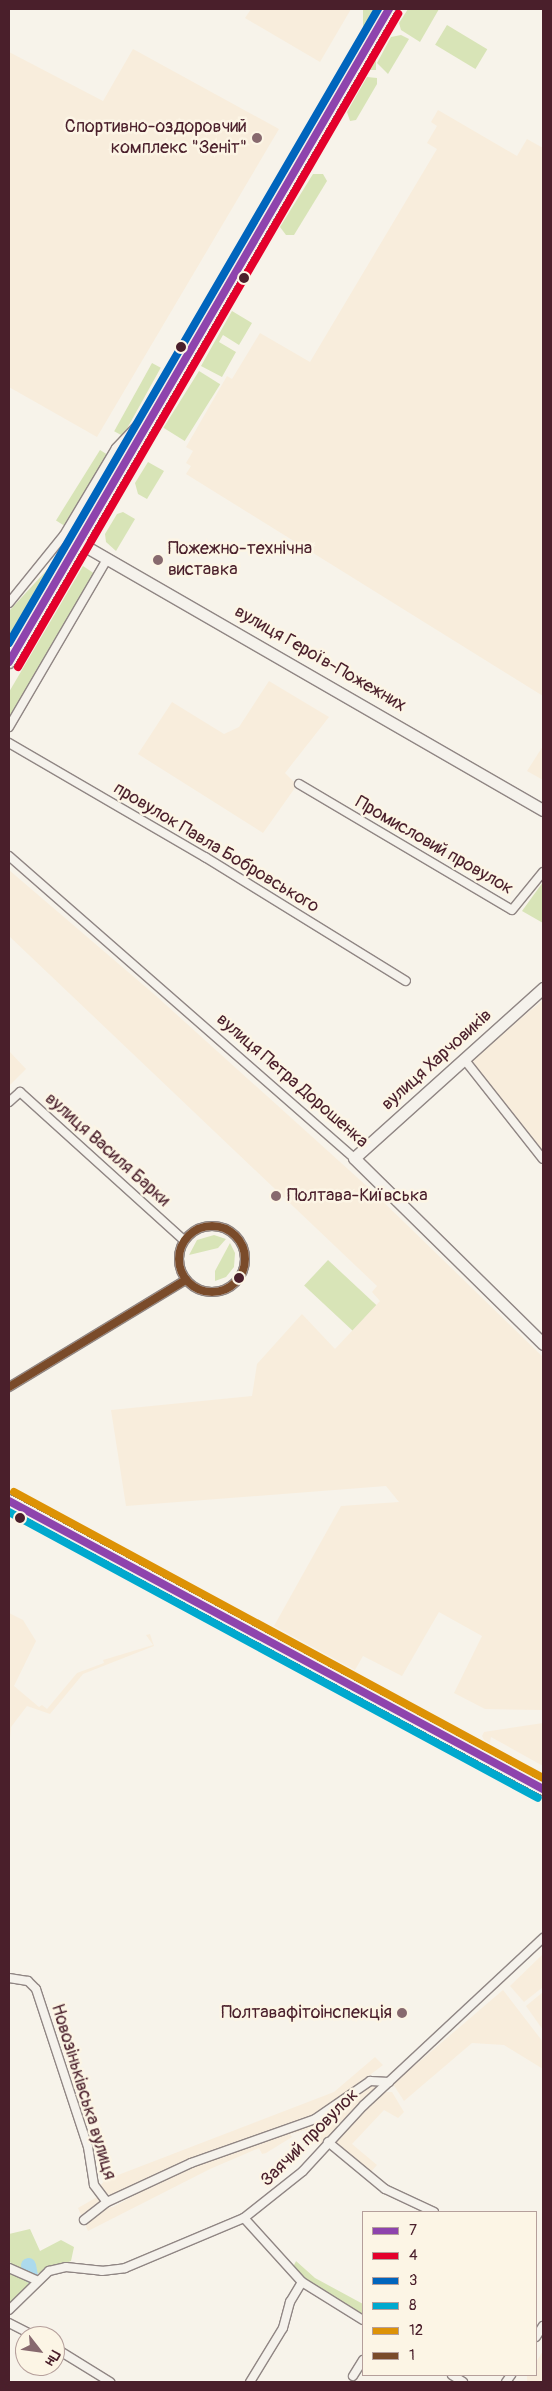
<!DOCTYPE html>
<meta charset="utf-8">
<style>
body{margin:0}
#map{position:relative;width:552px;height:2391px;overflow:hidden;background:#f7f3ea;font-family:Pangolin,sans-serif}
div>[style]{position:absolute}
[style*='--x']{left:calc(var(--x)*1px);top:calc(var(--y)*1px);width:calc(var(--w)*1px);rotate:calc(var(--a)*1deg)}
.built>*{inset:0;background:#f8eddc}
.green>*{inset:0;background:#d8e4b7;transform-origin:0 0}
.river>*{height:15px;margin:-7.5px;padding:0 7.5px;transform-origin:7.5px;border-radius:7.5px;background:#acdaec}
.roads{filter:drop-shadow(1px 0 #908684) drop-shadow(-1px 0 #908684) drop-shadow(0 1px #908684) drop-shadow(0 -1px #908684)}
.street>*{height:8px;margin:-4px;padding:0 4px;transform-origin:4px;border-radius:4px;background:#f5f2ec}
.street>.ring{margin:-4px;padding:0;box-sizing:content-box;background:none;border:8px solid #f5f2ec;border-radius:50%}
.secondary>*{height:11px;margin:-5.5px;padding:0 5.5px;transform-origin:5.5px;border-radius:5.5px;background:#f5f2ec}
.primary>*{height:12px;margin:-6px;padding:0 6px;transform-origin:6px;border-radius:6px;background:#f5f2ec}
.bus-1>*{height:8px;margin:-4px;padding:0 4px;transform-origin:4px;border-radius:4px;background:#8e44ad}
.bus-2>*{height:8px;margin:-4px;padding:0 4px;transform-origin:4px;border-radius:4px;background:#e4002b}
.bus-3>*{height:8px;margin:-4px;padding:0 4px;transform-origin:4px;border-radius:4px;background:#0065bd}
.bus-4>*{height:8px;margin:-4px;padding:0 4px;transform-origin:4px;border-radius:4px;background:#00a9ce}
.bus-5>*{height:8px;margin:-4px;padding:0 4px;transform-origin:4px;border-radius:4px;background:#dd9206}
.bus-6>*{height:8px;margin:-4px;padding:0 4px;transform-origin:4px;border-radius:4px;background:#7a4b2a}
.bus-6>.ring{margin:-4px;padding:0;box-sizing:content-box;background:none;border:8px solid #7a4b2a;border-radius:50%}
.dots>*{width:14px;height:14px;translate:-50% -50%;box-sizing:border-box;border:2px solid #fcf5e5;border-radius:50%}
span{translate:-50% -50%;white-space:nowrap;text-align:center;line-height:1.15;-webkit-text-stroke:5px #fcf5e5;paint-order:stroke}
.poi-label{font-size:18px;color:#4a1f2b}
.right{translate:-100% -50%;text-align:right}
.left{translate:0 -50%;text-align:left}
.street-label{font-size:18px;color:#4a1f2b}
.frame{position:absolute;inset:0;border:10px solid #4a1f2b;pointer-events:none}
.legend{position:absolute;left:362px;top:2211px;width:175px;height:165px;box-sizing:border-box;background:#fcf5e5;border:1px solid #b59f9b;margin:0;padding:6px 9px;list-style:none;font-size:15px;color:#4a1f2b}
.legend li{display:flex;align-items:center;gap:10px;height:25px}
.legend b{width:25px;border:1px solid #b59f9b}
.north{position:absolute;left:15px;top:2326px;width:50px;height:50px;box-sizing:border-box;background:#fcf5e5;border:1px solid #b59f9b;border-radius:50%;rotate:120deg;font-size:14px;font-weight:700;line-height:20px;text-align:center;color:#4a1f2b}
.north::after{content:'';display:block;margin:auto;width:18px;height:22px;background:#87696e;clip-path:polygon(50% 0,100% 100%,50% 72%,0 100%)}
</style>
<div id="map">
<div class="built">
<i style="clip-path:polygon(251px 9px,351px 9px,320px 62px,245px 18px)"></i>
<i style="clip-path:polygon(133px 49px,279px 129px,97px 437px,9px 387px,9px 52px,103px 101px)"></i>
<i style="clip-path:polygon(438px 110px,517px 156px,527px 139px,543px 148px,543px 696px,186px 474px,191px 466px,186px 463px,193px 451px,186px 447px,227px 376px,232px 379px,260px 333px,310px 362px,437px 149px,427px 143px,437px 126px,431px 122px)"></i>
<i style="clip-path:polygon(269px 681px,329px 717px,285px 773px,297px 785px,263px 833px,138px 754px,172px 702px,224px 734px,239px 727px)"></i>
<i style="clip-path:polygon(543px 746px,543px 780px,527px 771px)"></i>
<i style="clip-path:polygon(9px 870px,155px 995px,370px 1189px,543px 1357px,543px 1710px,485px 1709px,454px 1693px,482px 1636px,439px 1612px,402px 1676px,363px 1656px,355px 1670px,274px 1626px,341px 1506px,399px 1502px,386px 1486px,126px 1506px,111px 1410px,252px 1396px,257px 1364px,302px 1314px,335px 1349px,380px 1301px,372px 1292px,377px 1286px,9px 936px)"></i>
<i style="clip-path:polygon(543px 1000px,543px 1153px,470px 1060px)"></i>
<i style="clip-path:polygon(9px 1051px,26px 1069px,9px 1086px)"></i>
<i style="clip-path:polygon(9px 1613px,23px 1620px,36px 1641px,14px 1686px,39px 1707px,42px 1705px,47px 1709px,77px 1673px,104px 1663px,103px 1660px,153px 1645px,146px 1635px,150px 1634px,154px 1646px,83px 1674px,50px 1714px,27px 1706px,11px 1727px,9px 1749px)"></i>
<i style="clip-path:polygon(543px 1723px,543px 1766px,491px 1737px,490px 1743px,484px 1740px,482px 1736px,484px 1732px)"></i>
<i style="clip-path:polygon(543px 1954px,543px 1987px,524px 2002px,510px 1986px)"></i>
<i style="clip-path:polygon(503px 1990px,543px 2042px,543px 2069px,504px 2045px,472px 2043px,404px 2101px,393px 2084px)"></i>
<i style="clip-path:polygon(543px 1992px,543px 2030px,526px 2006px)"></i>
<i style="clip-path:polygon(375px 2057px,383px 2065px,319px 2114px,167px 2170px,117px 2194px,104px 2195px,101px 2185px,105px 2180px,334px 2092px)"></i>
<i style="clip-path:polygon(372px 2085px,379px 2088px,322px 2145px,305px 2130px,290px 2134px,292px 2137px,266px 2153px,262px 2154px,259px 2148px,210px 2169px,88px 2231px,78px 2208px,97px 2197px,107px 2208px,113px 2207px,181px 2170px,320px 2122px)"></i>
<i style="clip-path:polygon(385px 2092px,392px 2092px,404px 2112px,398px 2118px,384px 2110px,352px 2144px,377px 2165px,368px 2175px,333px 2140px)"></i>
<i style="clip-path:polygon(543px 2351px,543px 2382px,527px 2382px,527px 2375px,536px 2375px,536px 2362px)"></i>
</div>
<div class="green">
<i style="left:363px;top:9px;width:13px;height:61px"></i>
<i style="clip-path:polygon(408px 9px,439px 9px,420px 42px,401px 30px,399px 23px)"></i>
<i style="left:447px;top:25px;width:47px;height:23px;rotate:31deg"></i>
<i style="clip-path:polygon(401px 35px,409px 39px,388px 74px,377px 63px,391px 37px)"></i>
<i style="clip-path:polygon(367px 77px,377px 78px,377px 84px,356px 120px,350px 121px,347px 112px)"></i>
<i style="clip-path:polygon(313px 174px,323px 174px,327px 181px,294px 235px,286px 235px,280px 227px)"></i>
<i style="clip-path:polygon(232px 311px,252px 323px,239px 345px,223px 335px,219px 342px,236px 352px,222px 377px,201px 366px)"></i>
<i style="left:152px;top:363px;width:10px;height:78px;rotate:29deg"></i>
<i style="left:199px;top:371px;width:25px;height:67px;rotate:32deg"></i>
<i style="left:100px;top:450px;width:9px;height:83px;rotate:32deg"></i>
<i style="clip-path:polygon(148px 462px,164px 471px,147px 499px,138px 494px,135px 483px)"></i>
<i style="clip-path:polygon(123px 512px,135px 519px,116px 551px,106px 542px,105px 534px,117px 514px)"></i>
<i style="clip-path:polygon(59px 557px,9px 641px,9px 611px)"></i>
<i style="clip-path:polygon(83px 566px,95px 574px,9px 719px,9px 692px)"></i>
<i style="clip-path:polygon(543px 882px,543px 923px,522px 911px)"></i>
<i style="clip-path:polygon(214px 1235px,226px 1239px,218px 1248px,189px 1255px,197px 1240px)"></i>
<i style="clip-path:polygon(230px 1243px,235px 1253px,234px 1267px,226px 1277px,215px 1281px,215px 1271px)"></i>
<i style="left:328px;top:1260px;width:66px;height:35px;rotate:43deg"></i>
<i style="clip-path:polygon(30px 2229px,40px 2251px,61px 2240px,74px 2247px,71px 2261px,36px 2274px,16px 2268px,9px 2261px,9px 2234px)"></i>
<i style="clip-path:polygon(296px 2261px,315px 2278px,363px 2304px,363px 2317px,306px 2280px,293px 2267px)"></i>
<i style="clip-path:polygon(9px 2270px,31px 2281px,9px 2307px)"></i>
</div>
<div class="river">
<i style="--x:28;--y:2265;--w:10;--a:79"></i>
</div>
<div class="roads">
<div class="street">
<i style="--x:9;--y:603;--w:87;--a:-51"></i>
<i style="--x:64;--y:535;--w:101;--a:-59.1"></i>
<i style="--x:116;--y:448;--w:50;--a:-46.6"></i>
<i style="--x:9;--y:727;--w:194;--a:-59.7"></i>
<i style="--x:9;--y:743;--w:227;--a:30.2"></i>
<i style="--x:205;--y:857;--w:236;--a:31.7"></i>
<i style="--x:299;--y:784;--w:247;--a:30.6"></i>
<i style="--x:512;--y:910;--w:49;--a:-50.8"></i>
<i style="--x:9;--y:856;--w:459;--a:41.2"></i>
<i style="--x:464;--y:1059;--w:127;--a:51.7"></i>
<i style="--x:9;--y:1102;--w:15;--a:-42"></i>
<i style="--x:20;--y:1092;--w:221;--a:42.1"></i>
<i class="ring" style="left:179px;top:1226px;width:58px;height:58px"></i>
<i style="--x:9;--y:1387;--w:207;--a:-31.2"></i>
<i style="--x:9;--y:1978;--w:19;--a:9"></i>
<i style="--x:28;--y:1981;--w:11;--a:45"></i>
<i style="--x:36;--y:1989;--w:166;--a:71.8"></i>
<i style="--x:88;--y:2147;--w:38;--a:81"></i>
<i style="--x:94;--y:2185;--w:21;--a:53"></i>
<i style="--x:328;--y:2142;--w:74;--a:39.5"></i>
<i style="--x:385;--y:2189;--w:54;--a:25.1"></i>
<i style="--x:244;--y:2218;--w:86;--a:47.8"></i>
<i style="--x:302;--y:2282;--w:72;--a:31.9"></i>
<i style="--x:84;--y:2220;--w:29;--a:-38"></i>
<i style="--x:107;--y:2202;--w:93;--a:-24.9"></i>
<i style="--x:191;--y:2163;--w:132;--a:-19.5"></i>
<i style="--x:315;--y:2119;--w:67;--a:-34.6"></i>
<i style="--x:370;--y:2081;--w:19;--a:3"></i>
<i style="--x:9;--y:2268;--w:30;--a:24"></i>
<i style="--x:9;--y:2310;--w:56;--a:-44.3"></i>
<i style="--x:49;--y:2271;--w:17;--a:-13"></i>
<i style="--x:66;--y:2267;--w:36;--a:6"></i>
<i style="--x:102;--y:2271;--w:23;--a:-7"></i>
<i style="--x:125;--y:2268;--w:129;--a:-22.8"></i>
<i style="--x:244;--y:2218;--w:75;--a:-38.5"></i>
<i style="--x:303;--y:2171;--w:90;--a:-47.3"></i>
<i style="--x:364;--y:2105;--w:245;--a:-43"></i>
<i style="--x:9;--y:2323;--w:28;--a:27"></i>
<i style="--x:536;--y:2337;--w:13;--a:-58"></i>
<i style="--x:55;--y:2348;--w:65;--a:31.7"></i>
<i style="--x:452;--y:2375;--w:13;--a:32"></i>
<i style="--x:353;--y:2376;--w:19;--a:-58"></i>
<i style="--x:250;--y:2382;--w:63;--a:-58.6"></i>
<i style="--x:283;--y:2328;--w:27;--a:-75"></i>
<i style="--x:290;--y:2302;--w:23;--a:-59"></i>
<i style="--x:506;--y:2382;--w:9;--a:-54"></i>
</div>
<div class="secondary">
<i style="--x:78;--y:542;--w:537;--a:29.96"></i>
<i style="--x:543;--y:988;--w:254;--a:138"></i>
<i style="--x:354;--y:1158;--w:265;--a:44.5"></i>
</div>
<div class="primary">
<i style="--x:9;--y:662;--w:756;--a:-59.8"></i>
<i style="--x:9;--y:1501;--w:607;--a:28.34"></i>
</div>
</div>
<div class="bus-1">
<i style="--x:9;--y:662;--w:756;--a:-59.8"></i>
<i style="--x:9;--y:1501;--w:607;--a:28.34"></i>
</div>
<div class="bus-2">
<i style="--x:18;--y:667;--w:756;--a:-59.8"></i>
</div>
<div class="bus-3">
<i style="--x:9;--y:643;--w:734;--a:-59.8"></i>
</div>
<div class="bus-4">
<i style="--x:9;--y:1512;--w:601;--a:28.4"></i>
</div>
<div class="bus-5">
<i style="--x:14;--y:1492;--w:601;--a:28.4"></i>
</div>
<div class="bus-6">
<i class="ring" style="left:179px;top:1226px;width:58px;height:58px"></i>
<i style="--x:9;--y:1387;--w:207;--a:-31.2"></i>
</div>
<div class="dots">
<i style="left:257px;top:138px;background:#87696e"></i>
<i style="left:244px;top:278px;background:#4a1f2b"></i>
<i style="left:181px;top:347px;background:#4a1f2b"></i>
<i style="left:158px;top:560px;background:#87696e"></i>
<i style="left:276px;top:1196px;background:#87696e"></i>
<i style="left:239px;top:1278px;background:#4a1f2b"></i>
<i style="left:20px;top:1518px;background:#4a1f2b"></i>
<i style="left:402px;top:2013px;background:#87696e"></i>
</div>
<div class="poi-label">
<span class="right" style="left:247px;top:138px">Спортивно-оздоровчий<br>комплекс "Зеніт"</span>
<span class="left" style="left:168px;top:560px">Пожежно-технічна<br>виставка</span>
<span class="left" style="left:287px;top:1196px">Полтава-Київська</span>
<span class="right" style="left:392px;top:2013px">Полтавафітоінспекція</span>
</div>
<div class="street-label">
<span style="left:320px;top:659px;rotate:30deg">вулиця Героїв-Пожежних</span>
<span style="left:434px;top:846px;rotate:30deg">Промисловий провулок</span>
<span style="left:216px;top:848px;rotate:31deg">провулок Павла Бобровського</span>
<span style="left:437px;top:1060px;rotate:-42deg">вулиця Харчовиків</span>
<span style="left:292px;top:1081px;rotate:41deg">вулиця Петра Дорошенка</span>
<span style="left:107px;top:1150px;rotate:42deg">вулиця Василя Барки</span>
<span style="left:83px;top:2092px;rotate:73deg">Новозіньківська вулиця</span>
<span style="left:310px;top:2138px;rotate:-45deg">Заячий провулок</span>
</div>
<div class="frame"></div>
<ul class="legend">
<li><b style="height:6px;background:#8e44ad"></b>7</li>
<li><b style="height:6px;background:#e4002b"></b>4</li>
<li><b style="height:6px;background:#0065bd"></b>3</li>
<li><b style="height:6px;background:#00a9ce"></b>8</li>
<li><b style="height:6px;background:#dd9206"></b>12</li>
<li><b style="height:6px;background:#7a4b2a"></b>1</li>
</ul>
<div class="north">Пн</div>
</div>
